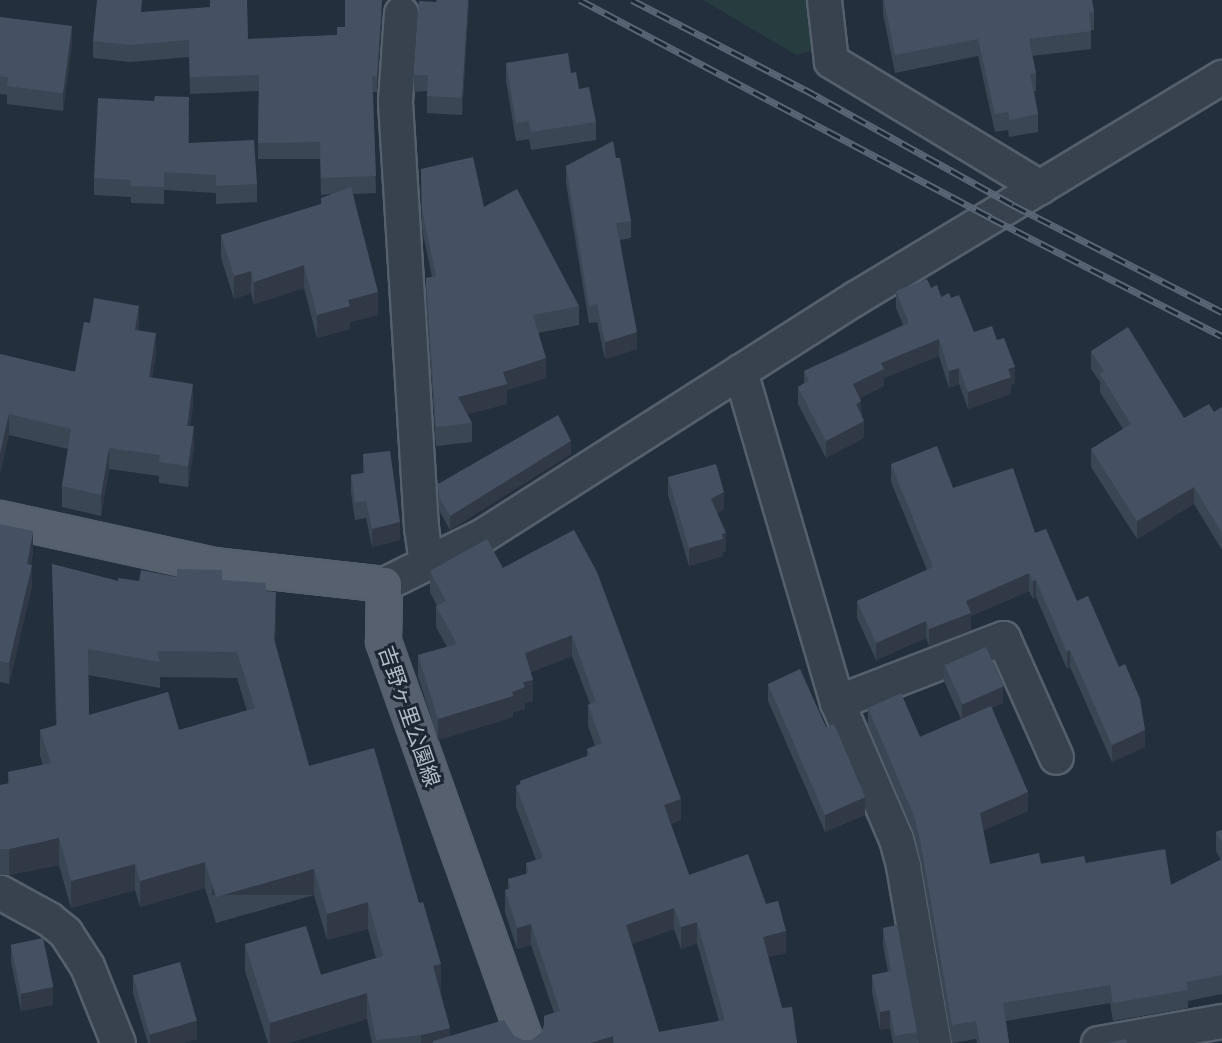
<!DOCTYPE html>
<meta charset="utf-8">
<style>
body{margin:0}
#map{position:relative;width:1222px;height:1043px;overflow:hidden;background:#242f3e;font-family:Manrope,"Noto Sans JP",sans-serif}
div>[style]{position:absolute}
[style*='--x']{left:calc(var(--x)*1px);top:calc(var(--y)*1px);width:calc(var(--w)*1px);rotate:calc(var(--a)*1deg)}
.green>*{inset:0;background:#263c3f}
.roads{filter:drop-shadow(2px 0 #565f6c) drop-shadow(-2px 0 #565f6c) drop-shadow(0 2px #565f6c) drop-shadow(0 -2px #565f6c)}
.minor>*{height:33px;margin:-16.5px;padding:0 16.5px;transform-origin:16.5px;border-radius:16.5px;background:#38414e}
.major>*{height:33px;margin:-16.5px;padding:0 16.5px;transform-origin:16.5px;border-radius:16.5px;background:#56606e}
.rail>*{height:7px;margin-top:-3.5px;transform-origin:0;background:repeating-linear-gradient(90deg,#1d2633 0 14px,#5a6575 0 28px);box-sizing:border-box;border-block:2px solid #5a6575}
.wall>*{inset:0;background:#3b4654}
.shaded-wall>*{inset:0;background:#303945;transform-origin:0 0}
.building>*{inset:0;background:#455162;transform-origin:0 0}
span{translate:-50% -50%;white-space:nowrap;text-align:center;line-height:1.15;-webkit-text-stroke:6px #1d2633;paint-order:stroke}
.street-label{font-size:21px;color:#b4bcc9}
</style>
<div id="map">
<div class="green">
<i style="clip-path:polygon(703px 0,810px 0,817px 26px,812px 51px,796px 55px)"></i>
</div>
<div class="roads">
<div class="minor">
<i style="--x:824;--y:0;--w:61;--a:83.5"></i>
<i style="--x:831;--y:61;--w:244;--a:31.1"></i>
<i style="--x:401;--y:13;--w:89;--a:93.9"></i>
<i style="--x:395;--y:102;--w:426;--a:86.5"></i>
<i style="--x:421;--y:527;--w:36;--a:82"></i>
<i style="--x:740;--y:371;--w:345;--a:73.7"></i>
<i style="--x:837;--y:702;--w:149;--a:66.7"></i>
<i style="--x:896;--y:839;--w:28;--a:75"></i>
<i style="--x:903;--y:866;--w:180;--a:80.1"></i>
<i style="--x:384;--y:584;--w:110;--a:-26.3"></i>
<i style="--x:483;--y:535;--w:441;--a:-32.5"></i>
<i style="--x:855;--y:298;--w:428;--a:-31.1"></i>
<i style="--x:837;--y:702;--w:178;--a:-21.1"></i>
<i style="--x:1003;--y:638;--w:130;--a:66"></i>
<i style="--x:0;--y:892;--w:56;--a:28.9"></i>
<i style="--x:49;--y:919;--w:21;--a:39"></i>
<i style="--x:65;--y:932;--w:40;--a:57.1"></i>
<i style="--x:87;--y:966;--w:83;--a:68.1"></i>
<i style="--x:1098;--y:1043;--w:126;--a:-10.1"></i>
</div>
<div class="major">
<i style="--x:0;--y:518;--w:218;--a:12.4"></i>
<i style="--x:213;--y:565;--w:172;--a:6.3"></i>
<i style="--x:384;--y:584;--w:57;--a:91"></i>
<i style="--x:383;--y:641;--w:427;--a:70.4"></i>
</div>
</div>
<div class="rail">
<i style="--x:580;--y:0;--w:465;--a:27.9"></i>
<i style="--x:991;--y:218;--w:259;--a:27.1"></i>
<i style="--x:632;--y:0;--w:194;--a:27.4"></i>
<i style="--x:804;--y:89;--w:239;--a:29"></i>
<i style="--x:1013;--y:205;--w:235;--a:27.1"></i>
</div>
<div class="wall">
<i style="clip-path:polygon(469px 0,462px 115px,427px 113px,427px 91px,414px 92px,414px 75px,436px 2px)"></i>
<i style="clip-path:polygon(883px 0,1092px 0,1094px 12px,1094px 30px,1091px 30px,1091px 49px,1032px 56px,1036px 73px,1036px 91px,1034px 91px,1038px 114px,1038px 132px,1009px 137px,1008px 130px,995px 132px,978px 56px,895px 73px,883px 14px)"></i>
<i style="clip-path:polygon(143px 12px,248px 39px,337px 35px,345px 27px,382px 17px,377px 92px,373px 92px,376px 193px,353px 194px,378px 315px,350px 322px,350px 329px,317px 338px,304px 288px,254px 304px,251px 293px,234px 299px,221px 258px,221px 235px,321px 204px,331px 194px,321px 195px,320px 159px,258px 159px,259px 91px,190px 94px,189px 57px,130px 62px,93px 58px,93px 41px)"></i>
<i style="clip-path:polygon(0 17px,72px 44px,63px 111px,7px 104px,7px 95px,0 94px)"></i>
<i style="clip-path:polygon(506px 63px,571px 73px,596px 122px,596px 140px,531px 150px,529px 139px,516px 141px,506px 81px)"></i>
<i style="clip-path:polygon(189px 115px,189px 143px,257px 184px,257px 202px,216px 204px,216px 193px,164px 190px,164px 204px,131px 203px,131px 197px,94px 195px,94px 178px)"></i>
<i style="clip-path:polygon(616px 158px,631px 221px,631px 238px,620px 240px,637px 349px,605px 359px,597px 322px,589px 323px,566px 183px,566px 166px)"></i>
<i style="clip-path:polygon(421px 169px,484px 207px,579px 306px,579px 325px,538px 333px,546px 378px,507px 390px,507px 404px,467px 414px,472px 423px,472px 442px,436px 446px,426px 298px,426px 278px,432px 277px,422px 229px)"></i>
<i style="clip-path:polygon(931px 288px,941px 297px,951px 298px,974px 332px,997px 340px,1015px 383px,1011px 385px,1011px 394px,968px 409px,959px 384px,949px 388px,939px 356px,884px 378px,884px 386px,860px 398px,864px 438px,826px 458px,798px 404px,798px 387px,804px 383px,804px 371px,903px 325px,896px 308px,896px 291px)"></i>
<i style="clip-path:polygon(90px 323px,139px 327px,138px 330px,156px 354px,152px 378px,193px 405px,190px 426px,194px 447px,188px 487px,159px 483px,159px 476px,109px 469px,101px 516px,62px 507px,62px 486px,68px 449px,9px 435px,0 354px,75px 372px)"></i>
<i style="clip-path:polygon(1091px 351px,1184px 418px,1214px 412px,1222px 407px,1222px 550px,1194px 504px,1137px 539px,1091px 467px,1091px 449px,1123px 429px,1100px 392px,1100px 382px,1091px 369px)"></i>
<i style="clip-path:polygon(363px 454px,400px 540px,372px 547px,366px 518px,355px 520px,351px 493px,351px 475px,363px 473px)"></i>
<i style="clip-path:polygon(571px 454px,450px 530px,439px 510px,438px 484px)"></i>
<i style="clip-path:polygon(891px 464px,953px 488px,1035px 533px,1077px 601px,1145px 747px,1112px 762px,1070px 667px,1067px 669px,1036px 597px,1033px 599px,1029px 591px,971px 616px,971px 630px,929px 646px,926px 638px,876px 660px,857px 618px,857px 601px,927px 570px,891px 482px)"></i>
<i style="clip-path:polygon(668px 477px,724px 510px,717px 513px,726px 551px,723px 552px,723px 556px,689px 566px,668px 495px)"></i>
<i style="clip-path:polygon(0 524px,33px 552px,31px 564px,32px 586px,9px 684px,0 682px)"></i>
<i style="clip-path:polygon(evenodd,574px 530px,681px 820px,671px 824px,689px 875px,766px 904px,786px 953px,768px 957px,782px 1008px,797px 1043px,372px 1043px,367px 1019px,289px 1043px,268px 1043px,245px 971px,245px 944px,321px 975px,376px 958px,368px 929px,327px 940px,314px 895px,216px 923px,205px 888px,140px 907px,135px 890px,71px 908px,59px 865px,9px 875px,0 875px,0 785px,8px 784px,8px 772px,43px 765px,40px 756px,40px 730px,56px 725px,52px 564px,118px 581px,139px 581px,177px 577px,222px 580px,266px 591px,276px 618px,275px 643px,309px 766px,441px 991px,440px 991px,450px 1036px,514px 1036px,522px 1040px,532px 1040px,541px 1033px,544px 1026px,544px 1016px,554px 1013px,531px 945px,517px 949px,505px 912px,505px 890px,508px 890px,508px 879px,526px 874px,526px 863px,536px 860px,516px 807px,516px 786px,520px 784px,520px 781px,587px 756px,587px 749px,595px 746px,588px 726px,588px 705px,590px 704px,572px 656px,531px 672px,533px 701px,525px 703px,525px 709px,513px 712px,513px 717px,438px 740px,418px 676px,418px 655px,447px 647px,436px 627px,436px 606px,437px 606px,430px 592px,430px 571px,503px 568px,574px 530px,88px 675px,160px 688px,160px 677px,237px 678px,247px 711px,179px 730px,89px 715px,88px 675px,574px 530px,674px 929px,681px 949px,697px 943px,719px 1021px,659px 1032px,632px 944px,674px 929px)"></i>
<i style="clip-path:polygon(944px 663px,1003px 703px,992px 708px,1028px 811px,983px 830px,990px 864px,1086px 863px,1171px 885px,1221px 860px,1216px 851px,1216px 832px,1222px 830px,1222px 994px,1188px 1001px,1188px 1008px,1113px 1021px,1110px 1003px,1006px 1021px,1009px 1043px,977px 1043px,976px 1039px,952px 1043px,921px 863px,914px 834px,868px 726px,868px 708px,920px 737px,961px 719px,944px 681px)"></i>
<i style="clip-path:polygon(768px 684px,865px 815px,825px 832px,768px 701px)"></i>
<i style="clip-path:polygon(883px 928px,917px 1032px,917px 1043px,893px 1043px,890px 1028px,880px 1030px,872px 992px,872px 975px,888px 972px,883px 945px)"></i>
<i style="clip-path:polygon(11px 944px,53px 1005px,21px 1011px,11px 962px)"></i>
<i style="clip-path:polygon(133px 975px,197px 1039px,183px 1043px,148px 1043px,133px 993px)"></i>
</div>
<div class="shaded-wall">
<i style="clip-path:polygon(382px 0,382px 17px,377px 92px,377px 76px)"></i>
<i style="clip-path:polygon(468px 0,469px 0,462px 115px,462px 98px)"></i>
<i style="clip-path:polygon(72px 26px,72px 44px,63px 111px,63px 93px)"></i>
<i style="clip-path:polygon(304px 265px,304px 288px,254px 304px,254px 282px)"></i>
<i style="clip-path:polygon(251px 271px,251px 293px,234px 299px,234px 276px)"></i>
<i style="clip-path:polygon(378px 292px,378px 315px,350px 322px,350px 329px,317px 338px,317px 315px,348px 300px)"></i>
<i style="clip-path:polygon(139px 306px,139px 327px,135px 351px,135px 330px)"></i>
<i style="clip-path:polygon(637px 332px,637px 349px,605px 359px,605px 342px)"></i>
<i style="clip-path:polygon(156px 333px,156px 354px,149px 398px,149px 377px)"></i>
<i style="clip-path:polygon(939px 339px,939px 356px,884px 378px,884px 386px,853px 401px,853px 384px,881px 363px)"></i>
<i style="clip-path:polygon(546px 358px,546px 378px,507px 390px,507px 404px,458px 417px,458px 397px,503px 372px)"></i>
<i style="clip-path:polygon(1015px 367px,1015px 383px,1011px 385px,1011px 394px,968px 409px,968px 392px,1008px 369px)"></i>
<i style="clip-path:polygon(959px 368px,959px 384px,949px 388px,949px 371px)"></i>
<i style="clip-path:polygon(193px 384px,193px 405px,187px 447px,187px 426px)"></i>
<i style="clip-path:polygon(861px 401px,861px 418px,856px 404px)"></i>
<i style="clip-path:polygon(9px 414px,9px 435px,0 475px,0 454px)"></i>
<i style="clip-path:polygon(864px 421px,864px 438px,826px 458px,826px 441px)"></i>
<i style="clip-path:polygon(194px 426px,194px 447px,188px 487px,188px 466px)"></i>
<i style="clip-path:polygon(571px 441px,571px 454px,450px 530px,450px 516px)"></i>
<i style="clip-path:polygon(109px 448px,109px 469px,101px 516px,101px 495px)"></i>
<i style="clip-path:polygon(1194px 487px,1194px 504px,1137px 539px,1137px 521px)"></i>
<i style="clip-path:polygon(724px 492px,724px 510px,711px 517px,711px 499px)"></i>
<i style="clip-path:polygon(400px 522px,400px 540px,372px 547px,372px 529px)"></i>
<i style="clip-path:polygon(33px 531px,33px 552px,28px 580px,32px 565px,32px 586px,9px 684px,9px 663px)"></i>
<i style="clip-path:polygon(726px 533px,726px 551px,723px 552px,723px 556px,689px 566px,689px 548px)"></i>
<i style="clip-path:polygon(1029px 573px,1029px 591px,971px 616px,971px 630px,929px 646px,929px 629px,966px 601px)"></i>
<i style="clip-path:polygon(1036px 580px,1036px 597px,1033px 599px,1033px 581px)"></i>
<i style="clip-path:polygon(276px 592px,276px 618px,274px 666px,274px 639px)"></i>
<i style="clip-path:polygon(926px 621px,926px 638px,876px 660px,876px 643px)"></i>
<i style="clip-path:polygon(572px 635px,572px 656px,525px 674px,525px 653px)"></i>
<i style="clip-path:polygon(1070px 650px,1070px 667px,1067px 669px,1067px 652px)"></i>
<i style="clip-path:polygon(533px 680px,533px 701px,525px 703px,525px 709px,513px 712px,513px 717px,438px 740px,438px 719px,512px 692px,523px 682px)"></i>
<i style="clip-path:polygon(1003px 686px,1003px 703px,962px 721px,962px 703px)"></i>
<i style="clip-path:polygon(1145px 730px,1145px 747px,1112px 762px,1112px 745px)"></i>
<i style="clip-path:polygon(1028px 792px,1028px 811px,980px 832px,980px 813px)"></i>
<i style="clip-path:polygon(865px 797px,865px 815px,825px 832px,825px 815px)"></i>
<i style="clip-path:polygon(681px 799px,681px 820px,664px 826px,664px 805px)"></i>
<i style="clip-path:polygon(59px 838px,59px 865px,9px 875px,9px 849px)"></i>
<i style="clip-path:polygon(205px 862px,205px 888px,140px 907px,140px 881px)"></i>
<i style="clip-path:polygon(135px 864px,135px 890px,71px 908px,71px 881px)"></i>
<i style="left:314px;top:869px;width:26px;height:102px;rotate:90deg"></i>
<i style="clip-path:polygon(368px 902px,368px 929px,327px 940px,327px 914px)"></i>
<i style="clip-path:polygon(674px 908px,674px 929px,626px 946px,626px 925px)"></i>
<i style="clip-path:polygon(697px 922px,697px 943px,681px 949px,681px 927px)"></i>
<i style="clip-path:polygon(531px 924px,531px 945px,517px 949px,517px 928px)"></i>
<i style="clip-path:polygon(786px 931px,786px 953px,763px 958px,763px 937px)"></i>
<i style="left:441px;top:964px;width:27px;height:8px;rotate:90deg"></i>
<i style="clip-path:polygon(53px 987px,53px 1005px,21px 1011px,21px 993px)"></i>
<i style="clip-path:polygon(367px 993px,367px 1019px,289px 1043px,270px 1043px,270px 1023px)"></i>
<i style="clip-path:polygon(890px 1010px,890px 1028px,880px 1030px,880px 1012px)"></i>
<i style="clip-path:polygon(197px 1021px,197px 1039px,183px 1043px,150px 1043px,150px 1035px)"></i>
<i style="clip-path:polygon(450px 1028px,450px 1043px,433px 1041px,433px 1043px,421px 1043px,421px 1035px)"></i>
<i style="clip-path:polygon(613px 1036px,613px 1043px,590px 1043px)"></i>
</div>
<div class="building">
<i style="clip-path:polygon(97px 0,142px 0,141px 12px,210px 7px,210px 0,247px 0,248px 39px,337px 35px,337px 27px,345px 27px,345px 0,382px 0,377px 76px,372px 76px,376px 176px,321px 178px,320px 142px,258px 143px,259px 75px,190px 77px,189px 40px,130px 45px,93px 41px)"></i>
<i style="clip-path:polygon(437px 0,468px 0,462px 98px,427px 96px,428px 75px,414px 75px,419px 1px,436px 2px)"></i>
<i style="clip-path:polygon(884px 0,1092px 0,1094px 12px,1089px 13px,1091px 31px,1029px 39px,1036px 73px,1030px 74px,1038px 114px,1009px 120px,1008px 112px,995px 114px,978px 39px,895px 55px)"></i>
<i style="clip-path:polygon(0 17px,72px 26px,63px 93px,7px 86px,8px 77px,0 76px)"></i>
<i style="clip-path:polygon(568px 53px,571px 73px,576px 72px,579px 89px,589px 87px,596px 122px,531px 132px,529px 121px,516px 123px,506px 63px)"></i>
<i style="clip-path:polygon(155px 96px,189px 97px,188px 143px,254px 140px,257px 184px,216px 186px,216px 175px,164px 172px,164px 187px,131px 186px,131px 180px,94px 178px,98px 98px,154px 101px)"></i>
<i style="clip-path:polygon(613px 141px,616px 158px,620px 158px,631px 221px,616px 223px,637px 332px,605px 342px,597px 304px,589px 306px,566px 166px)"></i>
<i style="clip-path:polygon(473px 157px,484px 207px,517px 189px,579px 306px,533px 315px,546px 358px,503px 372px,507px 384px,458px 397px,472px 423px,436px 427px,426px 278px,436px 276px,422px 210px,421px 169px)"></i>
<i style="clip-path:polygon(351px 187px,378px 292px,348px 300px,350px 306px,317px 315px,304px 265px,254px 282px,251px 271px,234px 276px,221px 235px,321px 204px,321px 198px)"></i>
<i style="clip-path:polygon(927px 279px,931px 288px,937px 285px,941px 297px,949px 293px,951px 298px,959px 295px,974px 332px,992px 326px,997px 340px,1004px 338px,1015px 367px,1008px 369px,1011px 377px,968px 392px,959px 368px,949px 371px,939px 339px,881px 363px,884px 369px,853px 384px,861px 401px,856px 404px,864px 421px,826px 441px,798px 387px,809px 381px,804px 371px,909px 323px,896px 291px)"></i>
<i style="clip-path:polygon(94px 298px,139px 306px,135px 330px,156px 333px,149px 377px,193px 384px,187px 426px,194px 426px,188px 466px,159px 462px,160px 455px,109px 448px,101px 495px,62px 486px,71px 429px,9px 414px,0 454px,0 354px,75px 372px,84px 322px,90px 323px)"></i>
<i style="clip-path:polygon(1128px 327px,1184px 418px,1209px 404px,1214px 412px,1222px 407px,1222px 533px,1194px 487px,1137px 521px,1091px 449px,1131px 424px,1100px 374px,1104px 371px,1091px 351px)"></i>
<i style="clip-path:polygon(558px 415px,571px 441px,450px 516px,439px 497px,438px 484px)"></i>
<i style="clip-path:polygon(937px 446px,953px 488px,1013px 468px,1035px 533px,1046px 529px,1077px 601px,1088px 596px,1119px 667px,1125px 664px,1140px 699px,1145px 730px,1112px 745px,1070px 650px,1067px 652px,1036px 580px,1033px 581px,1029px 573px,966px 601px,971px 613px,929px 629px,926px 621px,876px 643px,857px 601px,933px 567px,891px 464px)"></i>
<i style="clip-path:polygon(390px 451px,400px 522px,372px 529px,366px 501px,355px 502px,351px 475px,365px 473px,363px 454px)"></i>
<i style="clip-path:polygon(716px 464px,724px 492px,711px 499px,726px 533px,722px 534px,723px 539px,689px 548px,668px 477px)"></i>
<i style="clip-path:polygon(0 524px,33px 531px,27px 564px,32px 565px,9px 663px,0 661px)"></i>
<i style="clip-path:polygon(evenodd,574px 530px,597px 572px,681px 799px,664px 805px,689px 875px,748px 854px,766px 904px,778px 901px,786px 931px,763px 937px,782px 1008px,792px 1007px,797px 1043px,614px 1043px,613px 1036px,590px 1043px,433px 1043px,433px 1041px,504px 1020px,514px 1036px,522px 1040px,532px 1040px,541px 1033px,544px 1025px,544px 1016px,560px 1011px,531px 924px,517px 928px,505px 890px,511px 888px,508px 879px,529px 873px,526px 863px,543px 858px,516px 786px,521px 784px,520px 781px,590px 755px,587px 749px,602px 743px,588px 705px,596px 702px,572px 635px,525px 653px,533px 680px,523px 682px,525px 687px,512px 692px,513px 696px,438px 719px,418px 655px,457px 644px,436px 606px,446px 601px,430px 571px,487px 539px,503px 568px,574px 530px,674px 908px,681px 927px,697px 922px,725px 1020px,659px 1032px,626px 925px,674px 908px)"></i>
<i style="clip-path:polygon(evenodd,52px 564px,118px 581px,118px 578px,139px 581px,141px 570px,177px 577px,177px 569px,222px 570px,222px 580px,266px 583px,266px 591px,276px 592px,274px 639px,309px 766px,374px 748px,419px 903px,423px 902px,441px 964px,433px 966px,450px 1028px,421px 1035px,376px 1040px,367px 993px,270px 1023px,245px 944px,306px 926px,321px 975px,383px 956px,368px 902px,327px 914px,314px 869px,216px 897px,205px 862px,140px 881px,135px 864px,71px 881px,59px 838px,9px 849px,0 849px,0 785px,10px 783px,8px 772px,51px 763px,40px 730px,57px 725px,52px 564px,88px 649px,160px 662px,157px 651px,237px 652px,255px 708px,179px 730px,168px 692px,89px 715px,88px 649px)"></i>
<i style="left:986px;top:647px;width:43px;height:45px;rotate:66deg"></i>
<i style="clip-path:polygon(800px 669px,826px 727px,834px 724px,865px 797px,825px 815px,768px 684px)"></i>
<i style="clip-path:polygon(901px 693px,920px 737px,991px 706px,1028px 792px,980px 813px,990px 864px,1039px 853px,1041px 864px,1084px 856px,1086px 863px,1165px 849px,1171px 885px,1222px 859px,1222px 975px,1186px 982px,1188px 990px,1113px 1003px,1110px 985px,1003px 1003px,1009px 1043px,980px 1043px,976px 1021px,952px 1025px,921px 844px,914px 816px,868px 708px)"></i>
<i style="clip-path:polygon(1222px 830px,1222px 843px,1216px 832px)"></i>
<i style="clip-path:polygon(897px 925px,917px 1032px,895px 1036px,890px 1010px,880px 1012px,872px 975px,891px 971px,883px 928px)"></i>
<i style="left:43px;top:938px;width:50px;height:33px;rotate:78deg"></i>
<i style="left:180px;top:962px;width:61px;height:49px;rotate:74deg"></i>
<i style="clip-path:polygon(1126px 1039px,1127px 1043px,1107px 1043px)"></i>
</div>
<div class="street-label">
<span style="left:410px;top:716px;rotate:71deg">吉野ヶ里公園線</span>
</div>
</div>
